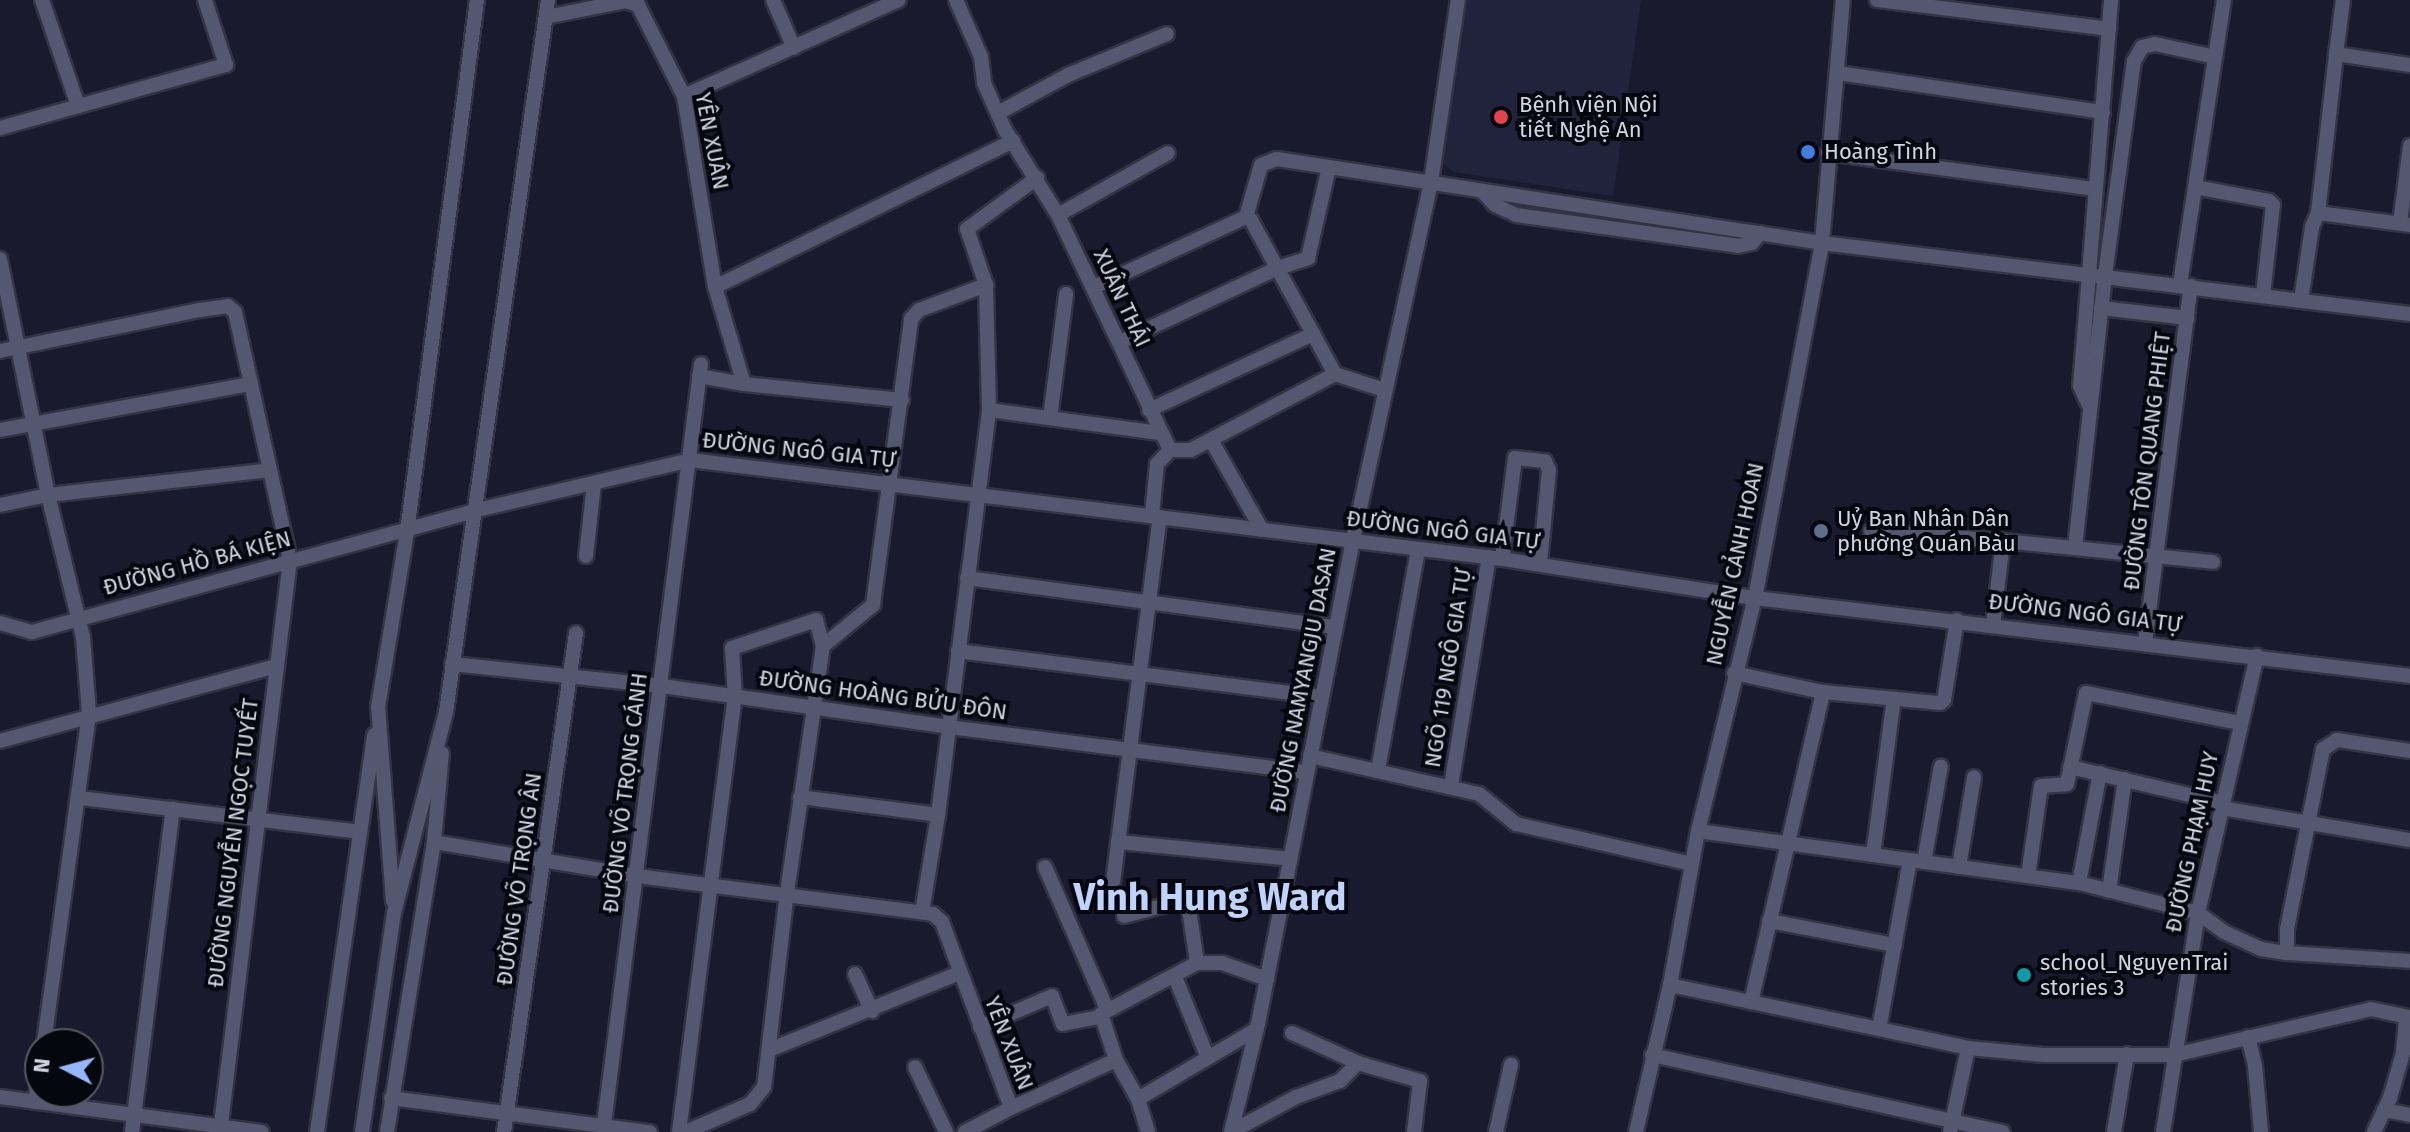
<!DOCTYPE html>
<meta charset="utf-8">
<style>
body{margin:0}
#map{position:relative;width:2410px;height:1132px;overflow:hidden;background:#1a1a2f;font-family:"Fira Sans",sans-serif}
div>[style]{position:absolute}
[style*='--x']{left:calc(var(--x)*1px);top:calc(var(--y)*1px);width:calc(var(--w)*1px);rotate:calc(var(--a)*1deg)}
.built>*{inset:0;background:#21223c}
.roads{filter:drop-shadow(2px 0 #333343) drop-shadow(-2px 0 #333343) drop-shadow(0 2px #333343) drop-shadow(0 -2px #333343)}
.minor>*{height:14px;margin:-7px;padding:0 7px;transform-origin:7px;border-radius:7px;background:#55566f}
.dots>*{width:22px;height:22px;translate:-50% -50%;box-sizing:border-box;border:4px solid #06060f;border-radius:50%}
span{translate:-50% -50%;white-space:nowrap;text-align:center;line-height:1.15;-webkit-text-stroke:8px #06060f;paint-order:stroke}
.poi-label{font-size:22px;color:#d3d4e3}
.left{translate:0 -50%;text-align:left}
.street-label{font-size:22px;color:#d3d4e3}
.town-label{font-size:38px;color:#bfd4fc;font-weight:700}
.north{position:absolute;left:24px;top:1028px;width:80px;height:80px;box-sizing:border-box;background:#06060f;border:2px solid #585864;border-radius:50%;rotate:276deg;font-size:22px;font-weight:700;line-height:32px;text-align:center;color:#d3d4e3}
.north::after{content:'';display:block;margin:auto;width:28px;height:36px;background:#93b7fd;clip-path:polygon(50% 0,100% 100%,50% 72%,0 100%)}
</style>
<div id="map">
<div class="built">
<i style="clip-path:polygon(1462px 0,1641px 0,1613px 196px,1454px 172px,1441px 162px)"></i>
</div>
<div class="roads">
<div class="minor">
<i style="--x:42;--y:0;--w:112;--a:71.2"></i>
<i style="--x:773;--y:0;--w:52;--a:66.4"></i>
<i style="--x:956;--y:0;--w:62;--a:66.3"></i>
<i style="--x:981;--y:57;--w:26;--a:83"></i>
<i style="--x:984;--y:83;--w:51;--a:65.9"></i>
<i style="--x:1005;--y:130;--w:100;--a:58.1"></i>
<i style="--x:1058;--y:215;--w:260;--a:64.5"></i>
<i style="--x:1170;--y:450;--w:21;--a:0"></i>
<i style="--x:1191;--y:450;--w:163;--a:-27.8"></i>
<i style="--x:1877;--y:0;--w:234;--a:7.1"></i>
<i style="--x:546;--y:17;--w:82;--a:-11.3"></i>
<i style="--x:626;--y:1;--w:13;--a:18"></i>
<i style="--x:638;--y:5;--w:102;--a:63.2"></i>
<i style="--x:684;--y:96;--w:193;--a:80.8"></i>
<i style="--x:715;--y:287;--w:101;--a:73.4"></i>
<i style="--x:2336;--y:54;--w:54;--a:-82.6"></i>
<i style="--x:1838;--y:73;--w:268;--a:8.4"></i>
<i style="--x:684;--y:96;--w:235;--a:-24.1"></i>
<i style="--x:998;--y:113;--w:80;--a:-28.5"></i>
<i style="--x:1068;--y:75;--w:107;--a:-22.5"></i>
<i style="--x:0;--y:128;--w:235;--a:-15.6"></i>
<i style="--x:226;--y:65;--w:68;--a:-107.9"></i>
<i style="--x:1828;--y:153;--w:270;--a:7.7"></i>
<i style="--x:2195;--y:187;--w:75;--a:10.7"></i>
<i style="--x:2269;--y:201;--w:6;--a:45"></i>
<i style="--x:2273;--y:205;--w:91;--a:96.3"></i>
<i style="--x:1483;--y:192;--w:18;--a:47"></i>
<i style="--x:1495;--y:205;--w:23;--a:25"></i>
<i style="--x:1516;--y:215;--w:224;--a:7.9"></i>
<i style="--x:1738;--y:246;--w:14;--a:-12"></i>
<i style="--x:1752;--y:243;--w:13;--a:-51"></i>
<i style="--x:2318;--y:213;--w:93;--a:7.4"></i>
<i style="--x:1058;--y:215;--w:126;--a:-29.4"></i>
<i style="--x:1246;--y:217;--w:54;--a:-73.9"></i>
<i style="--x:1261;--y:165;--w:17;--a:-21"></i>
<i style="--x:1277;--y:159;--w:551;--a:8.76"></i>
<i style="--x:1822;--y:243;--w:592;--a:6.89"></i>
<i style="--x:2400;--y:223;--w:78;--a:-82.6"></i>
<i style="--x:0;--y:259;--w:241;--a:78.5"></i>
<i style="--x:48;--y:495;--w:146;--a:76.2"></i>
<i style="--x:83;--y:637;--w:77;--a:85.5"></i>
<i style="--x:89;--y:714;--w:333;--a:97.8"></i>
<i style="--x:2180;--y:284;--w:287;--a:-81.2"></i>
<i style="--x:715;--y:287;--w:332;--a:-26.1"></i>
<i style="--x:1094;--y:287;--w:167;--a:-24.7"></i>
<i style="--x:1246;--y:217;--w:6;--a:31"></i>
<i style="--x:1251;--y:220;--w:175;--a:61.4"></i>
<i style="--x:1335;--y:374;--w:52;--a:18.1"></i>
<i style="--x:2301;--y:300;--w:74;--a:-81.4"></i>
<i style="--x:2312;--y:227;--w:15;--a:-67"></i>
<i style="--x:2318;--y:213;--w:160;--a:-83.5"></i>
<i style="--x:2336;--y:54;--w:75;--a:8.5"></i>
<i style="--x:2101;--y:308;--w:87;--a:6.6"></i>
<i style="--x:1120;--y:342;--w:174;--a:-25.1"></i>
<i style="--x:1278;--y:268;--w:32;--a:-18"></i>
<i style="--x:1308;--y:258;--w:93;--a:-77"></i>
<i style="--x:0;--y:351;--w:204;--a:-11.6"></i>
<i style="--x:200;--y:310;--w:28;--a:-8"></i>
<i style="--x:228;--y:306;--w:9;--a:41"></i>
<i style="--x:235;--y:312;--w:254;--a:77.5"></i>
<i style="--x:290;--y:560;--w:576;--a:96.98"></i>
<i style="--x:699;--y:376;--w:46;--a:10.1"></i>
<i style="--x:744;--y:384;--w:159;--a:5.8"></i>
<i style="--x:2090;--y:408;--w:24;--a:-114"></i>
<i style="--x:2080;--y:386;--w:387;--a:-85.4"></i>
<i style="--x:989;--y:410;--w:172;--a:7.7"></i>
<i style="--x:1149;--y:410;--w:181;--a:-24.9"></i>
<i style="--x:1050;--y:418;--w:125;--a:-82.6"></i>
<i style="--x:0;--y:430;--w:255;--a:-10.4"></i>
<i style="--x:1211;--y:440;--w:103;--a:60.5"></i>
<i style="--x:0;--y:505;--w:49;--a:-11.8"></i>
<i style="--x:48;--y:495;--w:223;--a:-6.4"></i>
<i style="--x:1152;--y:515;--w:51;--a:-84.4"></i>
<i style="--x:1157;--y:464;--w:19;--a:-47"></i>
<i style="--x:1871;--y:531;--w:132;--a:4.3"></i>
<i style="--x:2075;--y:547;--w:274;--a:-83.7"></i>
<i style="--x:2105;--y:275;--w:216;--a:-82.3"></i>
<i style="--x:2134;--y:61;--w:16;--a:-60"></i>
<i style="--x:2142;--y:47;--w:13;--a:-13"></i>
<i style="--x:2155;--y:44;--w:61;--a:12.2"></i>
<i style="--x:586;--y:556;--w:73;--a:-83.7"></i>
<i style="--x:1502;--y:559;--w:102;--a:-82.7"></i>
<i style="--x:1515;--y:458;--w:30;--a:6"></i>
<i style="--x:1545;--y:461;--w:10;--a:66"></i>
<i style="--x:1549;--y:470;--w:94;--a:95.5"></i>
<i style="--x:967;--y:578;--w:371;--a:7.6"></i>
<i style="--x:0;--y:623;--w:33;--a:16"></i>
<i style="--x:32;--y:632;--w:457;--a:-15.3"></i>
<i style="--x:473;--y:511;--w:223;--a:-13.2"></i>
<i style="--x:690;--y:460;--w:818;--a:6.95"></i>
<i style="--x:1502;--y:559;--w:256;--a:8.8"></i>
<i style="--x:1755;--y:598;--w:660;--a:6.79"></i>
<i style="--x:1993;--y:625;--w:85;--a:-83.2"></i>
<i style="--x:2003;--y:541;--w:211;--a:5.7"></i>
<i style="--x:2145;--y:643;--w:360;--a:-82.7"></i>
<i style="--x:823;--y:646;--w:65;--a:-39.4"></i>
<i style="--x:873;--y:605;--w:289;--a:-82.4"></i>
<i style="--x:911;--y:319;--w:12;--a:-48"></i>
<i style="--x:919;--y:310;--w:72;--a:-20.5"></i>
<i style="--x:958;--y:651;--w:366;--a:7.2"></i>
<i style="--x:452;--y:664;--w:211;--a:6"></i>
<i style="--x:662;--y:686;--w:290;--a:8.1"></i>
<i style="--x:949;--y:727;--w:361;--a:7.2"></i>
<i style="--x:1734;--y:673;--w:91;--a:12.1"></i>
<i style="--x:1823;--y:692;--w:118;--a:5.4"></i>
<i style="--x:1940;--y:703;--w:5;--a:-37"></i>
<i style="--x:1944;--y:700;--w:81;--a:-80.8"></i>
<i style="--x:0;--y:741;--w:287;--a:-15.2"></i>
<i style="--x:2410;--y:751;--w:74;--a:-171.4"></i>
<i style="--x:2337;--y:740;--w:17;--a:147"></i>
<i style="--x:2323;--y:749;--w:184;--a:101.3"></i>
<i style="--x:2287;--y:929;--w:24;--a:90"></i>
<i style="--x:2287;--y:953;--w:123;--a:3.7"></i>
<i style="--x:1310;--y:756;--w:173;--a:12.7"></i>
<i style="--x:1479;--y:794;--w:48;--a:39"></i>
<i style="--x:1516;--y:824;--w:180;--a:12.8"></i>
<i style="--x:2070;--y:767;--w:157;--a:13.2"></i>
<i style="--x:1378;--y:770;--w:224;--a:-79.7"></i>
<i style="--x:1451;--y:786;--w:232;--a:-80.6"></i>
<i style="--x:800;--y:797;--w:139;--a:7.4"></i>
<i style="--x:80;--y:798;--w:282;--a:6.9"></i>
<i style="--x:2222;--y:808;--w:191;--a:9.7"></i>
<i style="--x:1698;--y:831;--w:385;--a:7.8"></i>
<i style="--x:2079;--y:883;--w:123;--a:14.1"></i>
<i style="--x:2198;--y:913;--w:32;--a:36"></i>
<i style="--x:2224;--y:932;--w:41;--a:24.7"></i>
<i style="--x:2261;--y:949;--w:26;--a:9"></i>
<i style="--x:434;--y:842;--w:206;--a:9.5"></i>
<i style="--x:637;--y:876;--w:298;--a:7.3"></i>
<i style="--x:933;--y:914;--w:12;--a:42"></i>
<i style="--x:942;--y:922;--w:198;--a:69.6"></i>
<i style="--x:1011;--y:1108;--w:115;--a:-24.6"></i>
<i style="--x:1116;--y:1060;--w:45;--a:60.6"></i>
<i style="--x:1138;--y:1099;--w:34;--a:73"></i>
<i style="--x:1118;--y:842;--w:173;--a:5.6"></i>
<i style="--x:1873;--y:855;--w:158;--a:-82.4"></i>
<i style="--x:1924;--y:862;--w:97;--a:-80"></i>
<i style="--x:1045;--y:867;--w:155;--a:66.4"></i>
<i style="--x:1959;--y:867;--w:91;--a:-80.5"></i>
<i style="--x:2028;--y:876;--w:91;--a:-81.8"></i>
<i style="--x:2041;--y:786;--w:26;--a:-4"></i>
<i style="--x:2067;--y:784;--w:93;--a:-78.2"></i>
<i style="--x:2086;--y:693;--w:157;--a:11"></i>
<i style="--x:1113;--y:882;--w:368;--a:-82.7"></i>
<i style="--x:2079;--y:883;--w:112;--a:-79.2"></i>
<i style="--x:2109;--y:891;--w:113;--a:-81.9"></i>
<i style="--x:393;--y:901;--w:195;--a:-94.4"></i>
<i style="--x:378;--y:707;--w:177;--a:-80.6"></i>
<i style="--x:407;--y:532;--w:537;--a:-82.5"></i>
<i style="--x:922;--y:912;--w:98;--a:-80.6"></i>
<i style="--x:938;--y:815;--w:408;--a:-82.8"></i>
<i style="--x:989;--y:410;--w:125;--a:-91.4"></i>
<i style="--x:986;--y:285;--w:59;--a:-108.7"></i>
<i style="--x:967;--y:229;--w:87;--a:-36.1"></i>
<i style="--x:1769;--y:921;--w:128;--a:10.8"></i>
<i style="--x:1197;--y:963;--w:25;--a:0"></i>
<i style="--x:1222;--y:963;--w:48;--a:19.6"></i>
<i style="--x:855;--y:974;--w:41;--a:65.3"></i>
<i style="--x:1175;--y:977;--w:85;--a:67.9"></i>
<i style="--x:1670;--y:985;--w:305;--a:11.9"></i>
<i style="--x:1968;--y:1048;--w:76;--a:5.3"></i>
<i style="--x:2044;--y:1055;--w:130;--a:0"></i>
<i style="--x:2174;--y:1055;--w:202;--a:-13.1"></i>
<i style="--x:2371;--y:1009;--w:40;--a:12"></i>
<i style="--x:1751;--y:1002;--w:318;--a:-76.9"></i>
<i style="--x:980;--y:1027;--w:78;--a:-23.3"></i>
<i style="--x:1052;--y:996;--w:30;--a:69"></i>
<i style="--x:1063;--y:1024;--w:38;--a:-11"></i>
<i style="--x:1879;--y:1029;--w:172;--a:-79.6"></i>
<i style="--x:1292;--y:1033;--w:72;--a:24.4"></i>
<i style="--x:1358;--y:1063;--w:65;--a:16.2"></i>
<i style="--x:1420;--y:1081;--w:51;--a:96.7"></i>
<i style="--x:2248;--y:1037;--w:30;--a:76"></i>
<i style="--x:2255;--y:1066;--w:66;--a:84.8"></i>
<i style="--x:769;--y:1050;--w:206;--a:-22"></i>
<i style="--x:1652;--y:1055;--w:359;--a:12.4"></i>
<i style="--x:1116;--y:1060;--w:48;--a:-108.1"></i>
<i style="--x:1101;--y:1014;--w:109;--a:-28"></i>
<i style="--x:1197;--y:963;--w:61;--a:-98.5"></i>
<i style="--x:1188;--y:903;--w:4;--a:-135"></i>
<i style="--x:1185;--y:900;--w:63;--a:165.3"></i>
<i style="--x:915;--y:1067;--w:72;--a:64.5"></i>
<i style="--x:0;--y:1097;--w:264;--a:7.6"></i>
<i style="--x:391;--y:1098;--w:261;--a:7.5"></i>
<i style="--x:1138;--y:1099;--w:138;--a:-30.5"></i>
<i style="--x:35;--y:1102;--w:31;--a:-81"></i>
<i style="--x:2384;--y:1110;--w:26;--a:11"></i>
<i style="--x:132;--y:1132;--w:326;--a:-82.8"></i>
<i style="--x:317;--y:1132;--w:401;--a:-81.8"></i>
<i style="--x:362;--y:1132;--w:221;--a:-81.7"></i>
<i style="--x:394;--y:913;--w:208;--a:-75.5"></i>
<i style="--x:446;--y:712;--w:719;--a:-81.85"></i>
<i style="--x:387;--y:1132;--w:294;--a:-80.8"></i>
<i style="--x:434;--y:842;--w:89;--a:-84.9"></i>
<i style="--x:504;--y:1132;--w:504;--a:-81.79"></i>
<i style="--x:603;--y:1132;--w:774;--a:-82.73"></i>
<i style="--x:679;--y:1132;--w:439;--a:-82.7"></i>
<i style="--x:735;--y:697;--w:49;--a:-93.5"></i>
<i style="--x:732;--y:648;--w:89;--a:-18.4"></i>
<i style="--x:816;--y:620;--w:27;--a:75"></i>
<i style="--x:823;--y:646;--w:249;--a:98.3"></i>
<i style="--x:787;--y:892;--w:196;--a:96.7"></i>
<i style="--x:764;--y:1087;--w:22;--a:129"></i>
<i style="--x:750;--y:1104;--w:70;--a:156.4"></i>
<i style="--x:965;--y:1132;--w:52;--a:-27.6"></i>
<i style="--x:1231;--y:1132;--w:111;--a:-76"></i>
<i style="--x:1258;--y:1024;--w:493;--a:-78.9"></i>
<i style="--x:1353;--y:540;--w:366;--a:-77.7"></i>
<i style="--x:1431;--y:182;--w:184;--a:-81.6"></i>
<i style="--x:1231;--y:1132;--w:74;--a:-28.3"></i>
<i style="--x:1296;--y:1097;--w:47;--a:-20"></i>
<i style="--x:1340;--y:1081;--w:25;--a:-45"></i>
<i style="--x:1496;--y:1132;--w:69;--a:-77.4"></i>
<i style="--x:1636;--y:1132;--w:151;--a:-77"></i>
<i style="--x:1670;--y:985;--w:157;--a:-79.7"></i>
<i style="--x:1698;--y:831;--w:240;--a:-76.3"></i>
<i style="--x:1755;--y:598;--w:361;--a:-79.3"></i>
<i style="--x:1822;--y:243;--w:244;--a:-85.1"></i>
<i style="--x:1950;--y:1132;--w:86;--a:-77.9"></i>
<i style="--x:2114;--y:1132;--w:79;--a:-80.5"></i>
<i style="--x:2163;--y:1132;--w:222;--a:-80.9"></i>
<i style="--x:2198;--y:913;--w:264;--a:-77.1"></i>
<i style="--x:2374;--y:1132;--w:38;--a:-65"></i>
<i style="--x:2390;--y:1098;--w:47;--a:-73.9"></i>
<i style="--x:2403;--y:1053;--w:36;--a:-85"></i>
</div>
</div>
<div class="dots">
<i style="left:1501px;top:117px;background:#e0444e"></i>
<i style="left:1808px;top:152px;background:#3f7fe0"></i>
<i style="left:1821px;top:531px;background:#5c6f8a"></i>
<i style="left:2024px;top:975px;background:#0f9aa8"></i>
</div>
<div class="poi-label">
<span class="left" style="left:1519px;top:117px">Bệnh viện Nội<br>tiết Nghệ An</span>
<span class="left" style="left:1824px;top:152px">Hoàng Tình</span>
<span class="left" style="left:1837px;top:531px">Uỷ Ban Nhân Dân<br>phường Quán Bàu</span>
<span class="left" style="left:2040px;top:975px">school_NguyenTrai<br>stories 3</span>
</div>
<div class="street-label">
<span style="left:712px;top:141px;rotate:79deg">YÊN XUÂN</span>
<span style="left:1122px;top:298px;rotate:65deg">XUÂN THÁI</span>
<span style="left:799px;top:450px;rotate:6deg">ĐƯỜNG NGÔ GIA TỰ</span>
<span style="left:2147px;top:461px;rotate:-83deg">ĐƯỜNG TÔN QUANG PHIỆT</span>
<span style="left:1443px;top:530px;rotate:7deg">ĐƯỜNG NGÔ GIA TỰ</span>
<span style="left:197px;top:563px;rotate:-15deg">ĐƯỜNG HỒ BÁ KIỆN</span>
<span style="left:1735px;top:564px;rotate:-78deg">NGUYỄN CẢNH HOAN</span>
<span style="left:2085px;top:613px;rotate:7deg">ĐƯỜNG NGÔ GIA TỰ</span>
<span style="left:1448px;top:668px;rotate:-81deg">NGÕ 119 NGÔ GIA TỰ</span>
<span style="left:1303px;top:680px;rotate:-79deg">ĐƯỜNG NAMYANGJU DASAN</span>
<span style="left:883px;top:695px;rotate:8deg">ĐƯỜNG HOÀNG BỬU ĐÔN</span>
<span style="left:625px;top:793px;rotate:-83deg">ĐƯỜNG VÕ TRỌNG CÁNH</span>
<span style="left:2192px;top:842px;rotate:-78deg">ĐƯỜNG PHẠM HUY</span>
<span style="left:233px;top:843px;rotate:-83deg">ĐƯỜNG NGUYỄN NGỌC TUYẾT</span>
<span style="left:519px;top:879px;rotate:-82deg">ĐƯỜNG VÕ TRỌNG ÂN</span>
<span style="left:1009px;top:1043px;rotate:69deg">YÊN XUÂN</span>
</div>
<div class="town-label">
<span style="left:1210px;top:898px">Vinh Hung Ward</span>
</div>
<div class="north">N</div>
</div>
